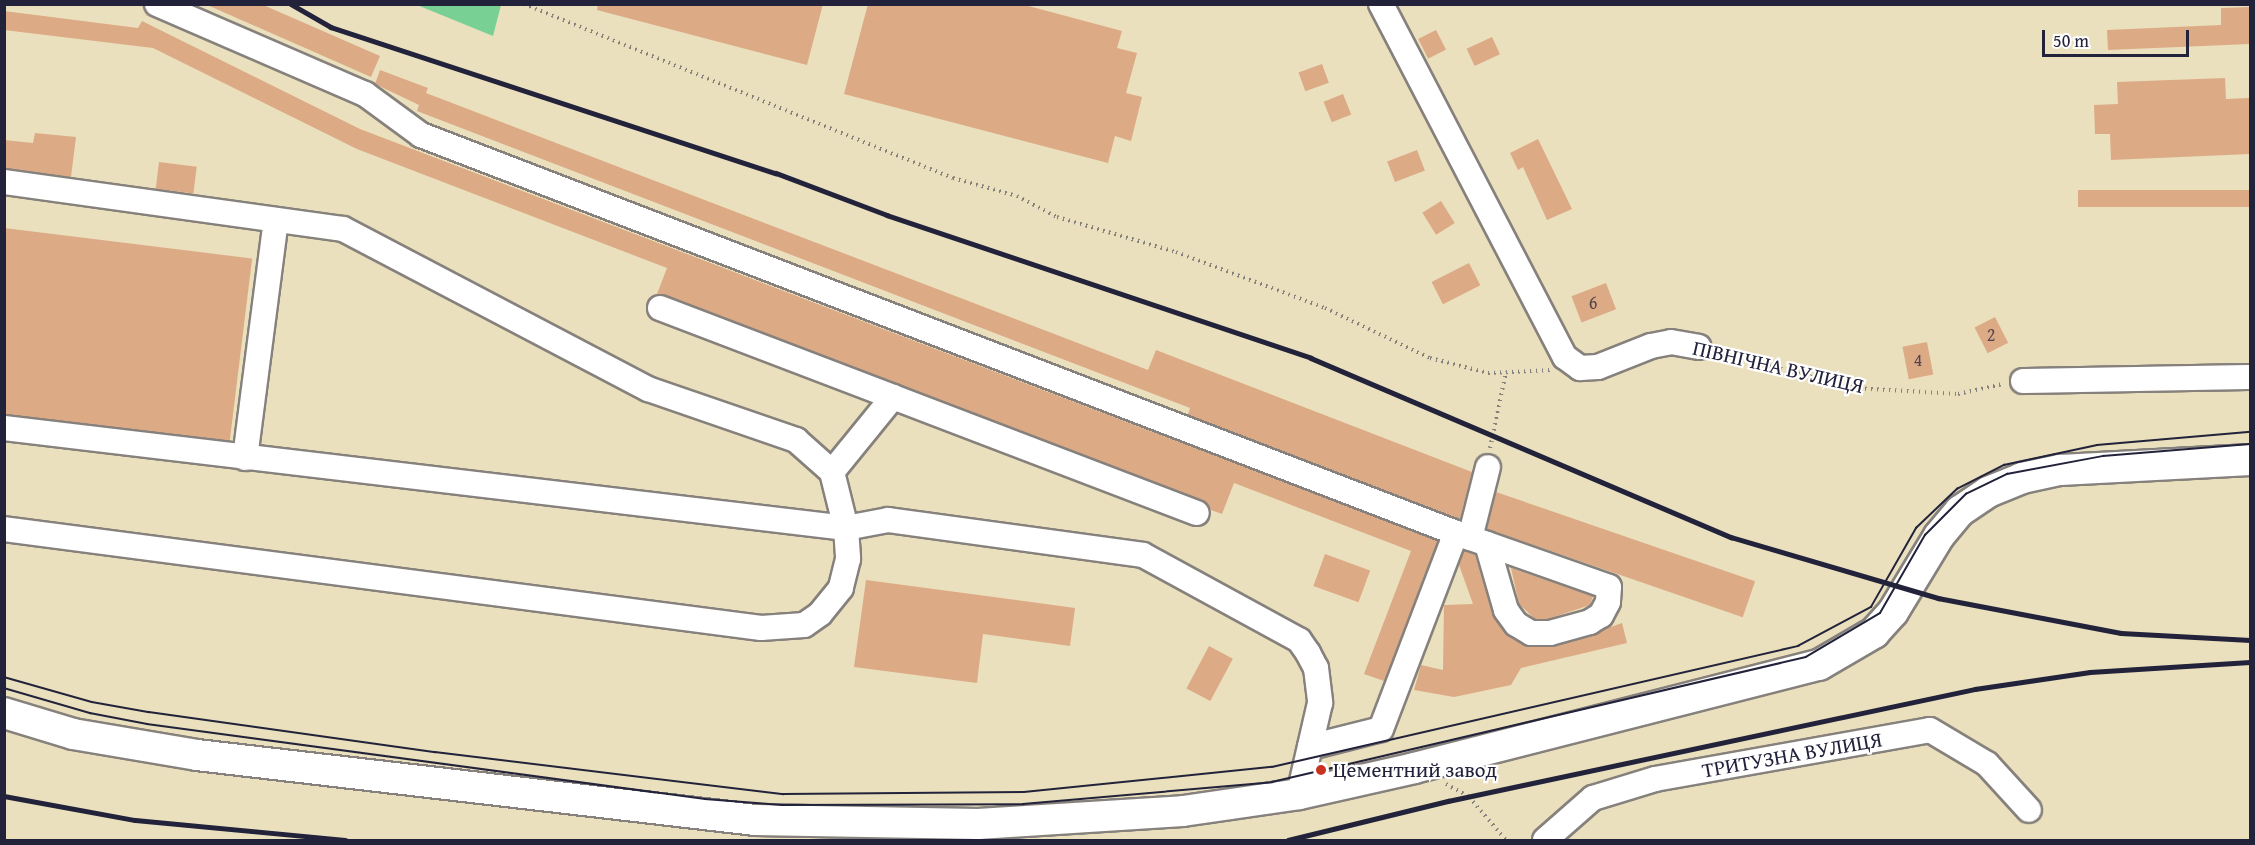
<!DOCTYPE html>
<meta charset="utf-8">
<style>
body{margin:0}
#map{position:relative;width:2255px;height:845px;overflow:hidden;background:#eae0bd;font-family:"Gentium Book Plus",serif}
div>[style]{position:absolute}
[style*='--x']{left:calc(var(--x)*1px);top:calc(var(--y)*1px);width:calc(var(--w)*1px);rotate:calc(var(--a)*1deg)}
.green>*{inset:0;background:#79d095}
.building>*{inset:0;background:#ddaa86;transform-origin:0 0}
.path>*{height:4px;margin-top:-2px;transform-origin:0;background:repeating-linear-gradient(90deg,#86817c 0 1.5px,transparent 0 6px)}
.roads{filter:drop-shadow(2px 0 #86817c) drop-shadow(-2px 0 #86817c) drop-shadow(0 2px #86817c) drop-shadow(0 -2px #86817c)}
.minor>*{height:24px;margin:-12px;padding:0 12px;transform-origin:12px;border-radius:12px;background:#fff}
.major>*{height:30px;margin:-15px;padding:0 15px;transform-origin:15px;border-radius:15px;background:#fff}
.tram>*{height:1.5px;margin:-0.75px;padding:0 0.75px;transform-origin:0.75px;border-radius:0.75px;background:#22223b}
.rail>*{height:4.5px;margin:-2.25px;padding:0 2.25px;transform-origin:2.25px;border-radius:2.25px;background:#22223b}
.dots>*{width:16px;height:16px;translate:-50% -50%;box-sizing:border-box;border:3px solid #fff;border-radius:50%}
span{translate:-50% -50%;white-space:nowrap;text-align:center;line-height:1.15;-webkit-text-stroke:4.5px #fff;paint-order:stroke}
.number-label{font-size:18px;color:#51444e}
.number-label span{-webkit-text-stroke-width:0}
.street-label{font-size:21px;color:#22223b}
.poi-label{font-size:21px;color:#22223b}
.left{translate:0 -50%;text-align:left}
.frame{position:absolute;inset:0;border:6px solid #22223b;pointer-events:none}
.scale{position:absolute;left:2042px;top:30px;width:147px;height:27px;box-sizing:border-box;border:3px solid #22223b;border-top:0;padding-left:8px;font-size:18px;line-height:21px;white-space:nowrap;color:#22223b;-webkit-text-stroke:4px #fff;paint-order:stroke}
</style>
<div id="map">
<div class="green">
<i style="clip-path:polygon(417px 5px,501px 4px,501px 5px,493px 36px)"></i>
</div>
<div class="building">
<i style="clip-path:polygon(205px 4px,261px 4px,380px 56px,371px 77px)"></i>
<i style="clip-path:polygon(598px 4px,823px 4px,807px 65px,597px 10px)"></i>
<i style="clip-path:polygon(868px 4px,1021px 4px,1122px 31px,1117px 48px,1137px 53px,1126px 93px,1142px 97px,1131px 141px,1115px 136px,1108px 163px,844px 94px)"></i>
<i style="clip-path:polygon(2250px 7px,2250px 44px,2108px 50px,2107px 30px,2221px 25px,2221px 8px)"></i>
<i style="clip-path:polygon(4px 11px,138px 28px,142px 21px,360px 129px,1438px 541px,1384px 681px,1364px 674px,1411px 551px,1234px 483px,1222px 514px,1211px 510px,1202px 500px,657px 294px,667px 268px,357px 149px,153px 48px,4px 30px)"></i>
<i style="left:1436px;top:30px;width:22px;height:20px;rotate:63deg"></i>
<i style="left:1492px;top:37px;width:19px;height:28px;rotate:65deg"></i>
<i style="left:1322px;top:64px;width:20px;height:25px;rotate:70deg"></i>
<i style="clip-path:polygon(380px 70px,428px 88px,426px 93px,1148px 370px,1156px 350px,1472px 472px,1460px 519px,1188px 415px,1190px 408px,417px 111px,419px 105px,375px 84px)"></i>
<i style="clip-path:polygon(2225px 78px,2226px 99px,2250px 98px,2250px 154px,2111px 160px,2110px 134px,2095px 134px,2094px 105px,2118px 104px,2117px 82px)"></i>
<i style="left:1343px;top:94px;width:22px;height:21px;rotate:68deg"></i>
<i style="clip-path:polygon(35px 133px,76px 137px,71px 177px,4px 168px,4px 140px,33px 143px)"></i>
<i style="clip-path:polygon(1538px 139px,1572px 209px,1547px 220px,1523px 167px,1518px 170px,1510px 153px)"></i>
<i style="left:1417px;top:150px;width:22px;height:32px;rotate:69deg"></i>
<i style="left:159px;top:162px;width:38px;height:27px;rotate:7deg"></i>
<i style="left:2250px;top:190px;width:17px;height:172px;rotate:90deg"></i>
<i style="left:1441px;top:201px;width:26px;height:22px;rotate:58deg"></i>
<i style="left:4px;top:228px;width:250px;height:186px;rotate:7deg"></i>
<i style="left:1469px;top:263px;width:25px;height:42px;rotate:63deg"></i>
<i style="left:1606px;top:283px;width:28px;height:37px;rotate:69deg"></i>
<i style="left:1995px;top:317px;width:29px;height:23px;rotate:63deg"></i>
<i style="left:1927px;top:342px;width:33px;height:25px;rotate:79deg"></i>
<i style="left:1496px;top:492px;width:274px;height:38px;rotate:19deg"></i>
<i style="clip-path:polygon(1464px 551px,1475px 555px,1494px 618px,1508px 636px,1524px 645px,1554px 647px,1622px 623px,1627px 643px,1521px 668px,1511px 685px,1454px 697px,1414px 690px,1421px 665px,1443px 670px,1444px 605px,1473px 604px,1459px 565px)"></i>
<i style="left:1325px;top:554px;width:48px;height:34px;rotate:20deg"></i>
<i style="clip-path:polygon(1511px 568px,1593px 596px,1590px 605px,1548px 619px,1535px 619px,1519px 604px)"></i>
<i style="clip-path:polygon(866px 580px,1075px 608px,1070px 646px,983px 634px,977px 683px,854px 667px)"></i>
<i style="left:1209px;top:646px;width:27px;height:48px;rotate:28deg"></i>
</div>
<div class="path">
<i style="--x:524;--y:4;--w:463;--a:22.1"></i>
<i style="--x:953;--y:178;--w:66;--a:15.7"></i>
<i style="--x:1017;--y:196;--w:45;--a:27.7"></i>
<i style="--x:1057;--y:217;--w:124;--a:16.4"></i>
<i style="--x:1176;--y:252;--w:159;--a:20.6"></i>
<i style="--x:1325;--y:308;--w:116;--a:25.5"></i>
<i style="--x:1430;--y:358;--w:60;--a:14.5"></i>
<i style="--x:1488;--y:373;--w:62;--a:-2.8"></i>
<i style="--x:1717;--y:352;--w:141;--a:14.8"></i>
<i style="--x:1853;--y:388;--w:105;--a:3.3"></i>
<i style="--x:1958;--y:394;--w:46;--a:-12.5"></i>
<i style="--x:1490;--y:448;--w:78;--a:-78.1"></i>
<i style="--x:1446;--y:784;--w:26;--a:29"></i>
<i style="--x:1469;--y:797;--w:57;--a:49.3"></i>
</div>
<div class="roads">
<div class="minor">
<i style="--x:157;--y:4;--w:227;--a:23.4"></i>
<i style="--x:365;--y:94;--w:69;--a:36.2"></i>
<i style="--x:421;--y:135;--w:1109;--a:21.03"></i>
<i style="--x:1381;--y:4;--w:398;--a:62.5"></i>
<i style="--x:1565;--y:357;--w:19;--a:36"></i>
<i style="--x:1580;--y:368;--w:18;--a:-3"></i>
<i style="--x:1598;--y:367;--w:57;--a:-21.6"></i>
<i style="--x:1651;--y:346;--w:20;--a:-11"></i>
<i style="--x:1671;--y:342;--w:28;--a:10"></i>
<i style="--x:4;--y:182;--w:342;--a:7.9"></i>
<i style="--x:343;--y:229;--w:344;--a:27.7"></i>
<i style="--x:648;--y:389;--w:157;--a:19"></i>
<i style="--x:796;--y:440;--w:48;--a:41.6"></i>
<i style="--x:832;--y:472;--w:58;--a:76"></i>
<i style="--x:846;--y:528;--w:31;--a:86"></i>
<i style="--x:848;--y:559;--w:30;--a:104"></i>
<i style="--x:841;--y:588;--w:33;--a:129"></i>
<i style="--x:820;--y:614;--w:19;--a:145"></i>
<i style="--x:804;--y:625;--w:43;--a:176"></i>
<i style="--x:761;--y:628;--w:763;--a:-172.55"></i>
<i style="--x:660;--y:308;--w:249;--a:20.9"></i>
<i style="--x:2023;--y:381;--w:227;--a:-1"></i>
<i style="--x:4;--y:428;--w:848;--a:6.77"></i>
<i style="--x:846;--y:528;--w:43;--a:-10.8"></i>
<i style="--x:888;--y:520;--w:257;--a:7.8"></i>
<i style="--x:1143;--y:555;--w:178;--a:28.6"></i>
<i style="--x:1299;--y:640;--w:16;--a:55"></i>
<i style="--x:1308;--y:653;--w:17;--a:62"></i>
<i style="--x:1316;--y:668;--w:35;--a:83"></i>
<i style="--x:1320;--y:703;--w:93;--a:103"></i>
<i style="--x:245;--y:458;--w:240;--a:-82.6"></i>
<i style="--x:832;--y:472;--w:97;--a:-50.9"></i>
<i style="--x:893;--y:397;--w:325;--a:20.9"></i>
<i style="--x:1470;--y:538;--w:73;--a:-75.8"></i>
<i style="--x:1310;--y:747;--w:73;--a:-14.2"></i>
<i style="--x:1381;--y:729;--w:210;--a:-69.1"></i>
<i style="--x:1456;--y:533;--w:162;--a:19.4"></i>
<i style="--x:1609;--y:587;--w:15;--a:94"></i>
<i style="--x:1608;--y:602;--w:15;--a:118"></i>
<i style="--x:1601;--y:615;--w:13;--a:148"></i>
<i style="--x:1590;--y:622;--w:41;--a:164.6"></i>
<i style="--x:1550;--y:633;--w:19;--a:180"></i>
<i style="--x:1531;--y:633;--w:17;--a:-149"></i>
<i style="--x:1516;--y:624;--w:17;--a:-126"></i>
<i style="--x:1506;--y:610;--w:69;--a:-106.1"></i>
<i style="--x:1545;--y:840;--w:64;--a:-41.2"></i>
<i style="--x:1593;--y:798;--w:65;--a:-17"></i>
<i style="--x:1655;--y:779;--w:279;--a:-10.1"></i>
<i style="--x:1930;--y:730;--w:66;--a:30.8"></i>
<i style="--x:1987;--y:764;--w:62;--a:47.6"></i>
</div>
<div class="major">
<i style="--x:4;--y:713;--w:72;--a:16.9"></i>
<i style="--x:73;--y:734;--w:126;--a:9.6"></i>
<i style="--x:197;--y:755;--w:562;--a:6.64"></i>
<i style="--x:755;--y:820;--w:223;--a:1"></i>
<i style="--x:978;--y:824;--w:205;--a:-3.6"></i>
<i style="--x:1183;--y:811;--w:117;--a:-8.3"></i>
<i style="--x:1299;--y:794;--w:118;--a:-12.7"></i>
<i style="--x:1414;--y:768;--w:418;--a:-14.3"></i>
<i style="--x:1819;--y:665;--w:64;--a:-30.2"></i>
<i style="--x:1874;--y:633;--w:28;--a:-48"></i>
<i style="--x:1893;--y:612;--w:89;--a:-58.8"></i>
<i style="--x:1939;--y:536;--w:33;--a:-50"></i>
<i style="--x:1960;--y:511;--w:34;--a:-34"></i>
<i style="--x:1988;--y:492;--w:37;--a:-22"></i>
<i style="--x:2022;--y:478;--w:40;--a:-12"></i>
<i style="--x:2061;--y:470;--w:189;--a:-3"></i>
</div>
</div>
<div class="tram">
<i style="--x:4;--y:677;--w:91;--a:15.9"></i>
<i style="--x:92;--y:702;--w:58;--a:10"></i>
<i style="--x:149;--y:712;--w:289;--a:8"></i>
<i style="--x:435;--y:752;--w:351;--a:6.9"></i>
<i style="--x:783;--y:794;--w:241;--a:-0.5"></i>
<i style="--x:1024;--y:792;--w:249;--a:-5.8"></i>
<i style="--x:1272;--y:767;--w:540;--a:-12.95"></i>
<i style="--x:1798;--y:646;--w:83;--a:-28.1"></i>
<i style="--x:1871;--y:607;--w:91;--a:-60.3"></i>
<i style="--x:1916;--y:528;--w:57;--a:-43.6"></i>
<i style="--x:1957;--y:489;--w:53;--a:-27.1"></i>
<i style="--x:2004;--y:465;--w:95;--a:-12.1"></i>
<i style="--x:2097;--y:445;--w:154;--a:-4.9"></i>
<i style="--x:4;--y:688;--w:90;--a:16.2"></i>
<i style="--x:90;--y:713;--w:58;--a:10.9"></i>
<i style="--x:147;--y:724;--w:563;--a:7.66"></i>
<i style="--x:705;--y:799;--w:77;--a:4.5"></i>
<i style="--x:782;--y:805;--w:241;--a:-0.2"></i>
<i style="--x:1023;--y:804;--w:250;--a:-5"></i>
<i style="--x:1272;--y:782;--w:548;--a:-13.17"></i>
<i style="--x:1806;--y:657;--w:86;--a:-30.7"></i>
<i style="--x:1880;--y:613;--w:90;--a:-60"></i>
<i style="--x:1925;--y:535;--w:58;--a:-45"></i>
<i style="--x:1966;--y:494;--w:46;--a:-26"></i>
<i style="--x:2007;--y:474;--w:98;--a:-10.6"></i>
<i style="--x:2103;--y:456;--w:147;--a:-4.7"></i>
</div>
<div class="rail">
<i style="--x:291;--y:4;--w:46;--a:29.9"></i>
<i style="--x:331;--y:27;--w:468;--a:18.2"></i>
<i style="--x:776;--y:173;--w:119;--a:20.7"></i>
<i style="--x:887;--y:215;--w:447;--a:18.6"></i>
<i style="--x:1311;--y:358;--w:457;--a:23.1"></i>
<i style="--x:1731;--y:537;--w:216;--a:16.4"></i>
<i style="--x:1938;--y:598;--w:186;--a:10.8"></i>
<i style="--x:2121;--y:633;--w:129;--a:3.1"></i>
<i style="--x:4;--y:796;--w:133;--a:10.4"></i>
<i style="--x:135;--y:820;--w:211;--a:5.4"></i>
<i style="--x:1288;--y:840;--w:165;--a:-13.7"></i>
<i style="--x:1448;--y:801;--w:539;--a:-12"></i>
<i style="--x:1975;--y:689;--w:116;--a:-8.4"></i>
<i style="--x:2090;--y:672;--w:160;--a:-3.6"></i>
</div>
<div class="dots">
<i style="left:1321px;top:770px;background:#c8321e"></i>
</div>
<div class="number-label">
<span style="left:1593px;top:303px">6</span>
<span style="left:1991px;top:335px">2</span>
<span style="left:1918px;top:360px">4</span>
</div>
<div class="street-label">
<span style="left:1778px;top:367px;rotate:13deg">ПІВНІЧНА ВУЛИЦЯ</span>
<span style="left:1792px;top:755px;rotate:-10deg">ТРИТУЗНА ВУЛИЦЯ</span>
</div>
<div class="poi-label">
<span class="left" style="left:1333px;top:770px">Цементний завод</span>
</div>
<div class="frame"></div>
<div class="scale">50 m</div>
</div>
